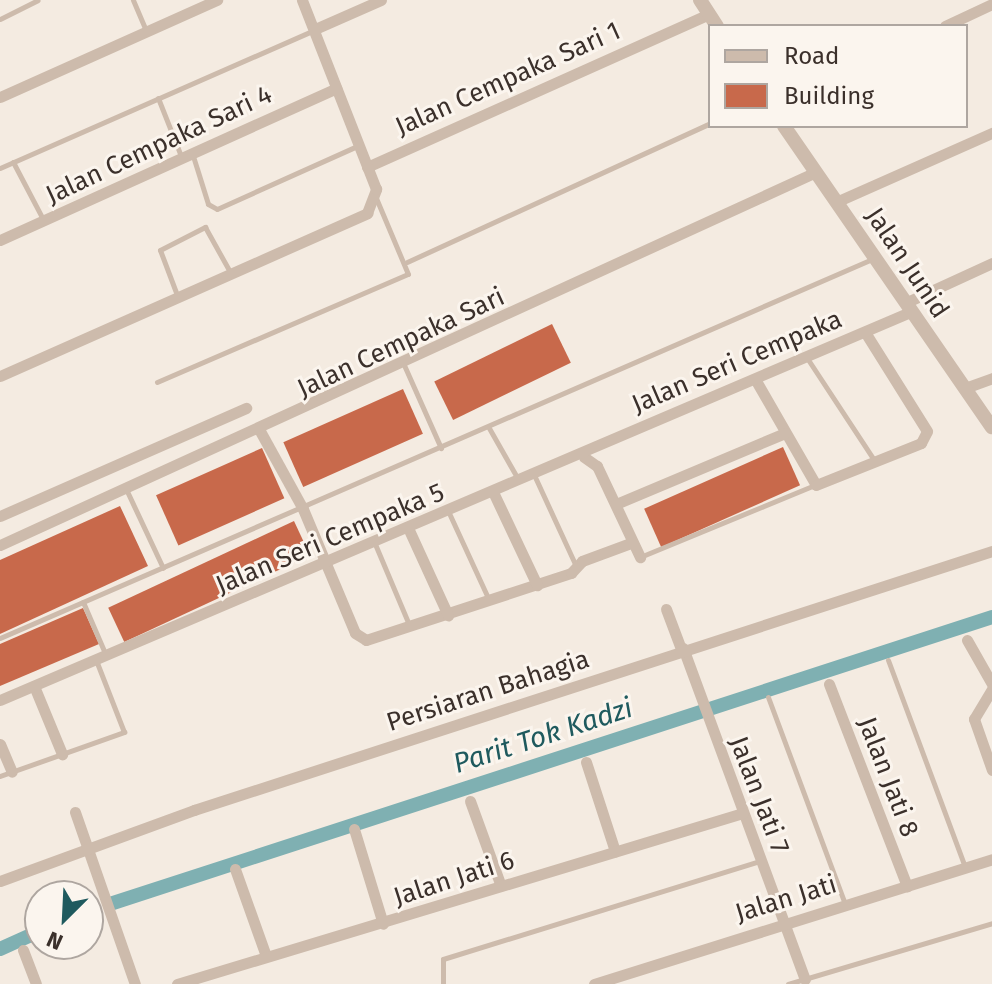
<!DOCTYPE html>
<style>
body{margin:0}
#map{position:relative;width:992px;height:984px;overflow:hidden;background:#f4ebe1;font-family:"Fira Sans",sans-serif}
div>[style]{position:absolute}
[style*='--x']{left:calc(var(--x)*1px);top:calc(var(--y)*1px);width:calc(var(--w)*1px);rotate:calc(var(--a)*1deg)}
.canal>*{height:14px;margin:-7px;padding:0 7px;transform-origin:7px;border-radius:7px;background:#7fb0b2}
.building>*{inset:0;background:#c8694b;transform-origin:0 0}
.service>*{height:5px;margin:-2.5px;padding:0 2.5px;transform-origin:2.5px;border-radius:2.5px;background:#cdbbac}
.minor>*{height:11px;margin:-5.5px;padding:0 5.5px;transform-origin:5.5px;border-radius:5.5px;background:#cdbbac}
.tertiary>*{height:14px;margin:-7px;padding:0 7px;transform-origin:7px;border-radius:7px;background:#cdbbac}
span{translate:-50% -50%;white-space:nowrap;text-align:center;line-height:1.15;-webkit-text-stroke:6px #fbf5ee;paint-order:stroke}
.street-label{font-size:26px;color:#3b302b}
.water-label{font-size:28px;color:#1f5a5e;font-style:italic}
.legend{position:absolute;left:708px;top:24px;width:260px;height:104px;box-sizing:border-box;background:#fbf5ee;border:2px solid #aea6a0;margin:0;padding:10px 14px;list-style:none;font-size:24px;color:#3b302b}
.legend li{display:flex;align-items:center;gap:16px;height:40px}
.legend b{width:40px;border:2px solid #aea6a0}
.north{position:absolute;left:24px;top:880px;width:80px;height:80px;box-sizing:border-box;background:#fbf5ee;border:2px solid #aea6a0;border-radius:50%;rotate:204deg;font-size:22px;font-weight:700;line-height:32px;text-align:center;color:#3b302b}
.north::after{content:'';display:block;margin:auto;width:28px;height:36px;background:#1f5a5e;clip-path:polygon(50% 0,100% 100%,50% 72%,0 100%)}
</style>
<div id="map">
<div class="canal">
<i style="--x:110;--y:904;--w:928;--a:-18.02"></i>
<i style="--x:88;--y:911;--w:4;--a:-27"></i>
<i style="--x:0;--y:949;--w:44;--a:-24.2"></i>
</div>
<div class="building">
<i style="left:552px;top:324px;width:43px;height:131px;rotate:64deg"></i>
<i style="left:403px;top:389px;width:49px;height:131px;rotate:66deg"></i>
<i style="left:783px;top:447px;width:42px;height:152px;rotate:66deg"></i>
<i style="left:262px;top:448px;width:55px;height:116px;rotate:66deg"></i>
<i style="clip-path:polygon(120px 506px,148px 566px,0 634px,0 560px)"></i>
<i style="left:294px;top:521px;width:38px;height:205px;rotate:65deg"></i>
<i style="clip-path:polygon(83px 608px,99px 644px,0 686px,0 644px)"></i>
</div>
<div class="service">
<i style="--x:133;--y:0;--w:34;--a:67"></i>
<i style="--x:0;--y:19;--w:42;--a:-26.6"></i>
<i style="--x:158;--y:98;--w:62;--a:68.4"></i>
<i style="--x:193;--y:156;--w:50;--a:72.6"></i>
<i style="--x:208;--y:204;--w:10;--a:29"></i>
<i style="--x:217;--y:209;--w:154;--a:-24.2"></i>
<i style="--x:13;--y:162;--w:67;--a:62.3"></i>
<i style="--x:0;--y:168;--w:343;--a:-23.7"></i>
<i style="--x:407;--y:262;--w:333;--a:-24.6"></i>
<i style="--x:177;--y:295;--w:48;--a:-110.7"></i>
<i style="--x:160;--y:250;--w:51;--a:-27.1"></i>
<i style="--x:205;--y:227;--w:51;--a:60.9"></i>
<i style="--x:807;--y:358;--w:122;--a:56.7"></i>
<i style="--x:404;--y:365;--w:91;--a:66"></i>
<i style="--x:157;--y:382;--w:273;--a:-23.3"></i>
<i style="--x:408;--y:274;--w:82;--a:-112.8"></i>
<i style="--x:489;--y:428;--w:59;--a:60.4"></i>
<i style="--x:535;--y:477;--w:98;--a:65.3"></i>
<i style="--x:126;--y:489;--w:87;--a:64.9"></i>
<i style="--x:449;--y:513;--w:96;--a:65.3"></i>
<i style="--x:375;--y:544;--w:90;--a:67.1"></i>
<i style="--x:640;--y:557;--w:189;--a:-22.4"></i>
<i style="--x:83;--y:602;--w:56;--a:66.7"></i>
<i style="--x:0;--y:638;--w:951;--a:-23.49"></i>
<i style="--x:888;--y:660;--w:221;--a:69.6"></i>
<i style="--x:768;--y:697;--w:221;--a:69.6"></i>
<i style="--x:0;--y:776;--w:132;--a:-19.5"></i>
<i style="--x:124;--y:732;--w:77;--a:-111.3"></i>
<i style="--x:443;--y:984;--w:25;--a:-90"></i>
<i style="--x:443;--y:959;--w:332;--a:-17.2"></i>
<i style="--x:788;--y:984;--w:213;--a:-16.6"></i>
</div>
<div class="minor">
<i style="--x:945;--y:26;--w:52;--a:-25.1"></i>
<i style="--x:315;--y:29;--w:72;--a:-23.7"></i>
<i style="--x:0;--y:97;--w:238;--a:-24.1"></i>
<i style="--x:367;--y:167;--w:375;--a:-24.1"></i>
<i style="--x:836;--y:202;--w:171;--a:-23.9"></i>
<i style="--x:0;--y:240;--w:369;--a:-24.3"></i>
<i style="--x:905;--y:303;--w:96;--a:-24.7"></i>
<i style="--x:0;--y:376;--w:402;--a:-23.9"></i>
<i style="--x:367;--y:213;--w:26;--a:-69"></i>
<i style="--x:376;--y:189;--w:203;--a:-111.4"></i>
<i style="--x:755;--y:379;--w:122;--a:60.1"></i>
<i style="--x:816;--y:485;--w:113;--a:-21.8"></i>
<i style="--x:921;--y:443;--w:13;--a:-63"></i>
<i style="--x:927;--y:431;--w:117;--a:-122.1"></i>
<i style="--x:965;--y:388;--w:29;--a:-20"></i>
<i style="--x:260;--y:431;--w:89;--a:61.1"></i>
<i style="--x:303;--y:509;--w:134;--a:67.2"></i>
<i style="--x:355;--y:633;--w:13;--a:32"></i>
<i style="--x:366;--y:640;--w:216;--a:-18.1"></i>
<i style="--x:571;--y:573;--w:16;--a:-47"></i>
<i style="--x:582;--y:561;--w:49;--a:-20.3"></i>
<i style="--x:584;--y:457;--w:16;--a:35"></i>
<i style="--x:597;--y:466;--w:101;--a:64.7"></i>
<i style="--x:494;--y:494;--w:101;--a:64.7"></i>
<i style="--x:616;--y:504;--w:183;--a:-22.8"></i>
<i style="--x:0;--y:516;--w:269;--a:-23.7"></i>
<i style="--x:409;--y:530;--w:94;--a:65.4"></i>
<i style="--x:0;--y:545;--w:897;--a:-24.57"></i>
<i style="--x:666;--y:609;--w:43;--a:69.4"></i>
<i style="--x:967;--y:640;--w:51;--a:60.4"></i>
<i style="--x:683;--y:648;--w:353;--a:69.8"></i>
<i style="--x:829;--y:684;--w:217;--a:68.9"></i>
<i style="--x:34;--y:686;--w:74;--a:67.6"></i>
<i style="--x:992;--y:689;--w:35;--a:121"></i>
<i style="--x:974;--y:719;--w:54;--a:70.6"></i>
<i style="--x:0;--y:700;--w:989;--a:-23.09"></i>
<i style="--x:0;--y:744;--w:30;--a:67"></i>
<i style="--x:586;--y:762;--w:94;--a:72"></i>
<i style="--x:470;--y:801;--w:90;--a:70"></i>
<i style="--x:75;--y:812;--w:182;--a:70.8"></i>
<i style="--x:354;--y:829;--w:99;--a:73"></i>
<i style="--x:235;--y:869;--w:92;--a:70.4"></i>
<i style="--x:0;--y:881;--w:207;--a:-20.1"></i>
<i style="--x:194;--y:810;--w:839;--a:-17.98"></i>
<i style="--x:23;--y:950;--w:36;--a:69"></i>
<i style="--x:177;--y:984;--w:591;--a:-16.81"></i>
<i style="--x:594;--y:984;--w:417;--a:-17.4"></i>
</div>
<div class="tertiary">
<i style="--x:700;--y:0;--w:31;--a:57"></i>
<i style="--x:784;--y:126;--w:366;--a:55.4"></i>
</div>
<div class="street-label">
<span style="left:508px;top:79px;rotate:-24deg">Jalan Cempaka Sari 1</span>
<span style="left:159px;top:145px;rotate:-25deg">Jalan Cempaka Sari 4</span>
<span style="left:907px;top:263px;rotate:56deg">Jalan Junid</span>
<span style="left:401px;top:343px;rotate:-25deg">Jalan Cempaka Sari</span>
<span style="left:737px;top:362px;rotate:-23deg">Jalan Seri Cempaka</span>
<span style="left:330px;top:539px;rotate:-23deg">Jalan Seri Cempaka 5</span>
<span style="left:488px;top:691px;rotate:-18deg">Persiaran Bahagia</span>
<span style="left:888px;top:777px;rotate:69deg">Jalan Jati 8</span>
<span style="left:759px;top:795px;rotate:69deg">Jalan Jati 7</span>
<span style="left:454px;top:879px;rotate:-18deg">Jalan Jati 6</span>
<span style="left:786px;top:899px;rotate:-17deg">Jalan Jati</span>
</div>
<div class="water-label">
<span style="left:543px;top:736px;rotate:-18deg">Parit Tok Kadzi</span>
</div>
<ul class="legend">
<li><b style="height:10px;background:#cdbbac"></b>Road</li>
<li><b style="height:22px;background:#c8694b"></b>Building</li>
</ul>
<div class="north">N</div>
</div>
